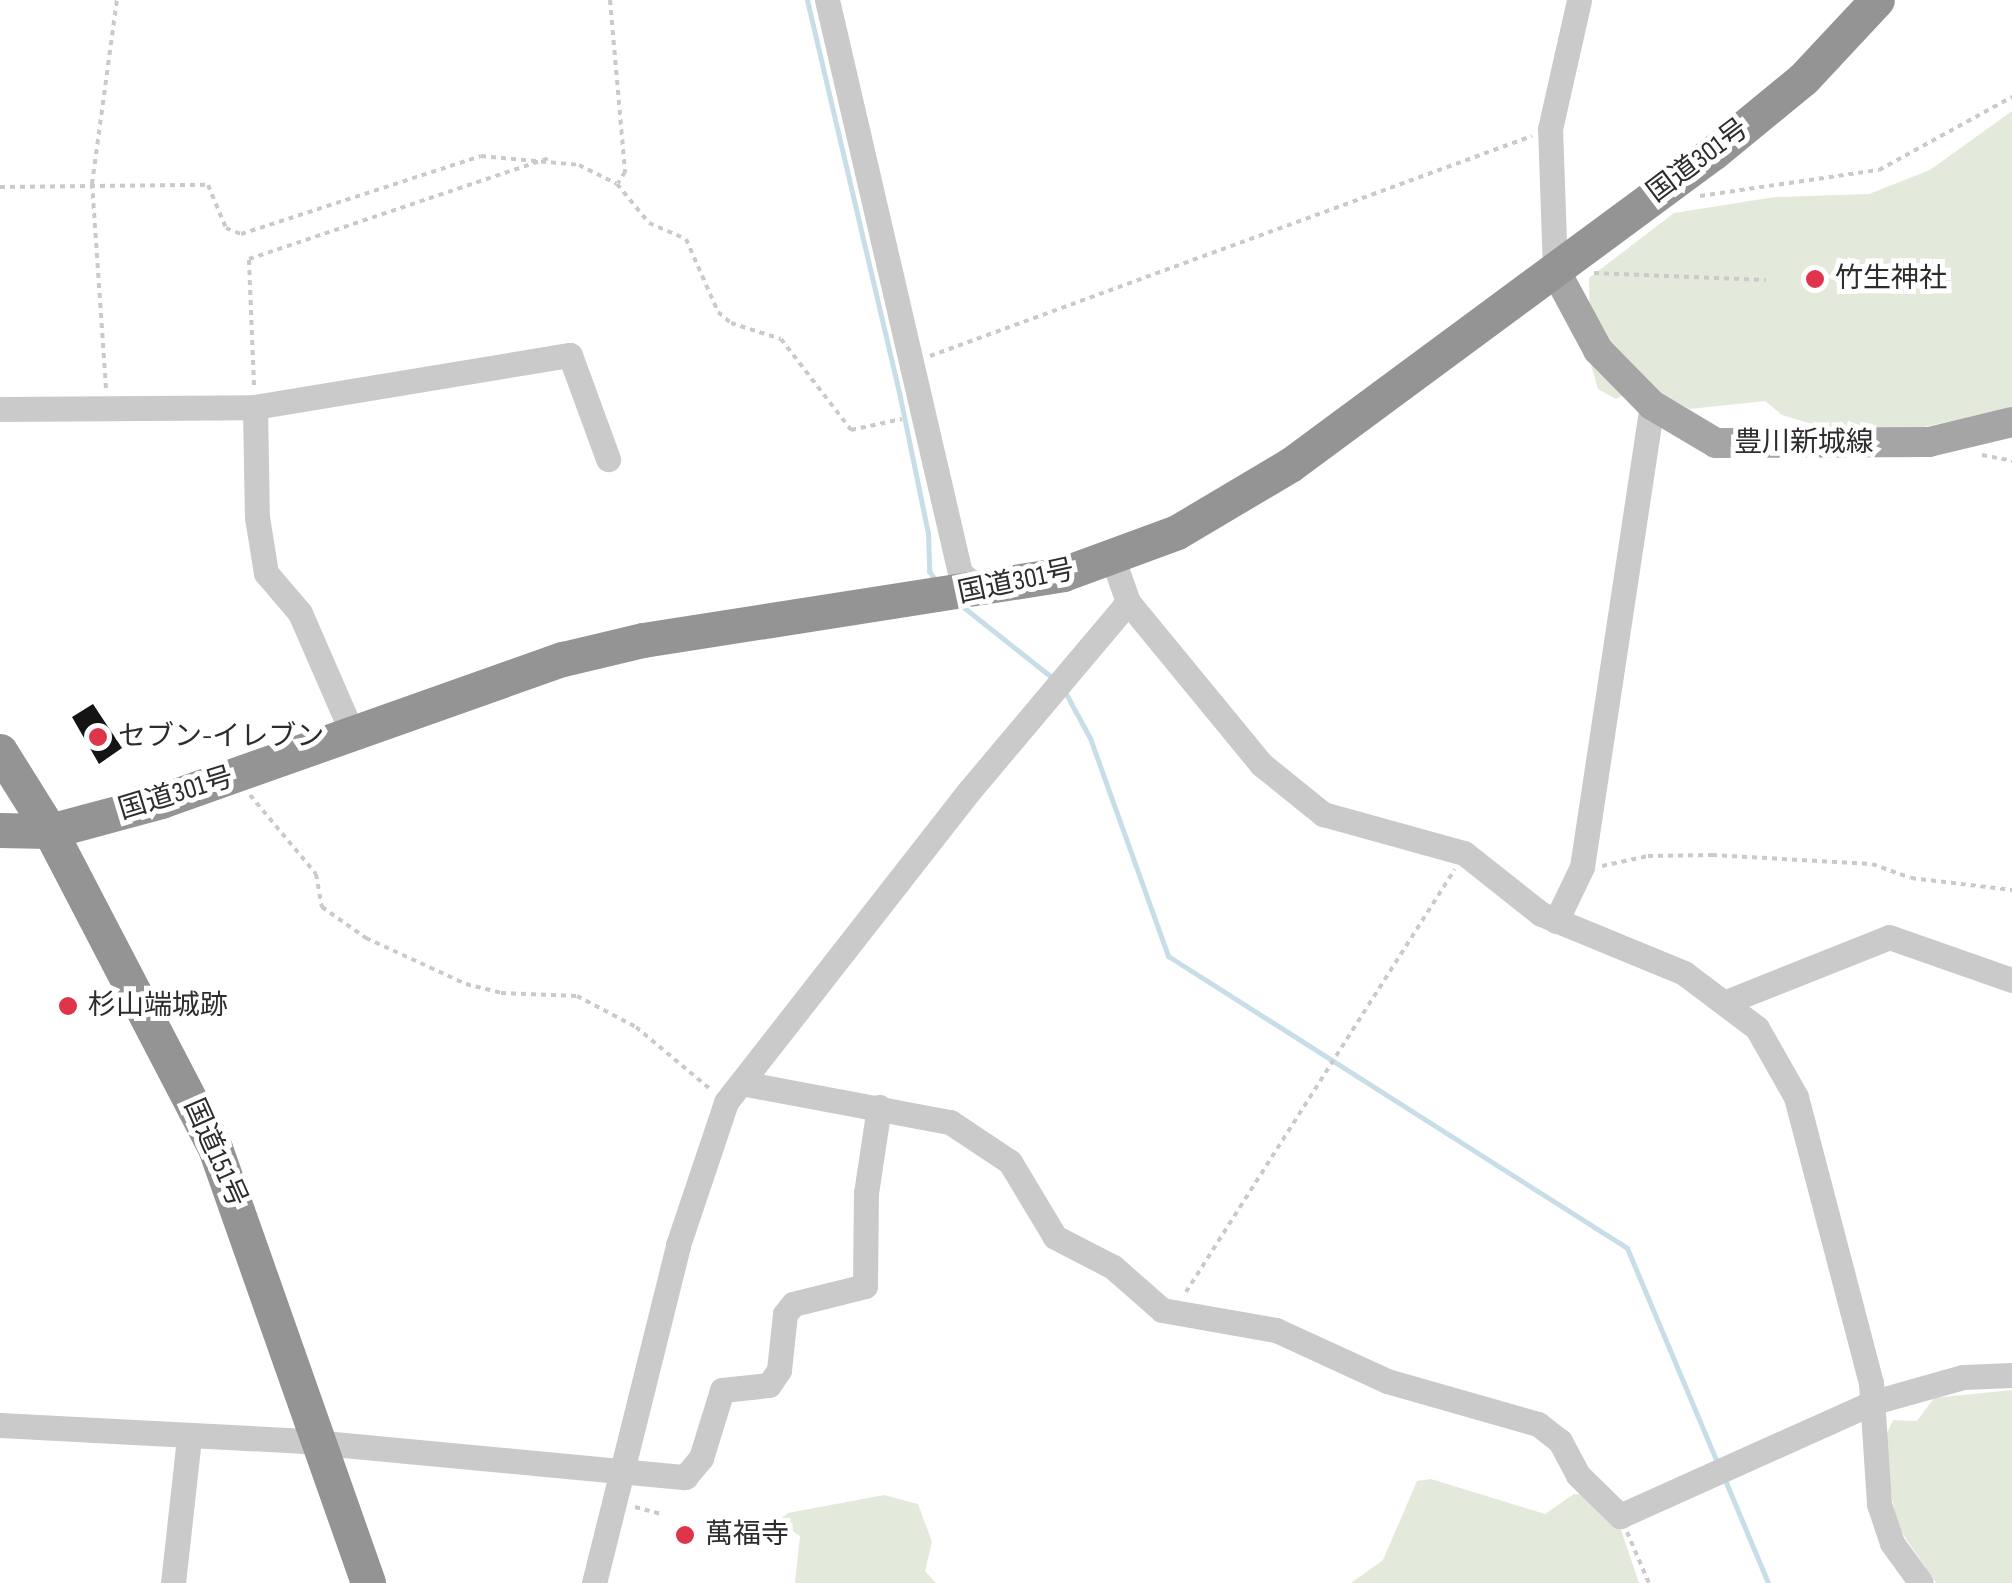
<!DOCTYPE html>
<meta charset="utf-8">
<style>
body{margin:0}
#map{position:relative;width:2012px;height:1583px;overflow:hidden;background:#fff;font-family:"Sofia Sans Condensed","Noto Sans JP",sans-serif}
div>[style]{position:absolute}
[style*='--x']{left:calc(var(--x)*1px);top:calc(var(--y)*1px);width:calc(var(--w)*1px);rotate:calc(var(--a)*1deg)}
.green>*{inset:0;background:#e4eadb}
.stream>*{height:5px;margin:-2.5px;padding:0 2.5px;transform-origin:2.5px;border-radius:2.5px;background:#c7dee9}
.building>*{inset:0;background:#141414}
.path>*{height:4px;margin-top:-2px;transform-origin:0;background:repeating-linear-gradient(90deg,#cacaca 0 5px,transparent 0 10px)}
.minor>*{height:25px;margin:-12.5px;padding:0 12.5px;transform-origin:12.5px;border-radius:12.5px;background:#cacaca}
.major>*{height:30px;margin:-15px;padding:0 15px;transform-origin:15px;border-radius:15px;background:#a5a5a5}
.highway>*{height:35px;margin:-17.5px;padding:0 17.5px;transform-origin:17.5px;border-radius:17.5px;background:#949494}
.dots>*{width:28px;height:28px;translate:-50% -50%;box-sizing:border-box;border:5px solid #fff;border-radius:50%}
span{translate:-50% -50%;white-space:nowrap;text-align:center;line-height:1.15;-webkit-text-stroke:10px #fff;paint-order:stroke}
.street-label{font-size:28px;color:#2d2d2d}
.poi-label{font-size:28px;color:#2d2d2d}
.left{translate:0 -50%;text-align:left}
</style>
<div id="map">
<div class="green">
<i style="clip-path:polygon(2012px 111px,2012px 408px,1924px 427px,1835px 431px,1782px 415px,1765px 401px,1690px 409px,1641px 385px,1616px 399px,1598px 389px,1590px 362px,1589px 278px,1674px 213px,1775px 197px,1869px 194px,1930px 170px)"></i>
<i style="clip-path:polygon(2012px 1390px,2012px 1583px,1936px 1583px,1898px 1527px,1881px 1446px,1893px 1420px,1917px 1421px,1934px 1398px)"></i>
<i style="clip-path:polygon(1431px 1479px,1545px 1514px,1574px 1494px,1589px 1495px,1619px 1524px,1639px 1583px,1351px 1583px,1383px 1560px,1417px 1481px)"></i>
<i style="clip-path:polygon(884px 1495px,918px 1504px,932px 1542px,925px 1571px,936px 1583px,795px 1583px,800px 1536px,778px 1521px,788px 1513px)"></i>
</div>
<div class="stream">
<i style="--x:807;--y:0;--w:408;--a:76.8"></i>
<i style="--x:900;--y:397;--w:139;--a:78.4"></i>
<i style="--x:928;--y:533;--w:38;--a:88"></i>
<i style="--x:929;--y:571;--w:12;--a:55"></i>
<i style="--x:962;--y:606;--w:119;--a:38.5"></i>
<i style="--x:1065;--y:692;--w:52;--a:61.5"></i>
<i style="--x:1090;--y:738;--w:232;--a:70.3"></i>
<i style="--x:1168;--y:956;--w:544;--a:32.46"></i>
<i style="--x:1627;--y:1248;--w:235;--a:67.2"></i>
<i style="--x:1725;--y:1480;--w:112;--a:67.3"></i>
</div>
<div class="building">
<i style="clip-path:polygon(93px 704px,122px 748px,99px 764px,72px 717px)"></i>
</div>
<div class="path">
<i style="--x:610;--y:0;--w:173;--a:85"></i>
<i style="--x:625;--y:172;--w:13;--a:122"></i>
<i style="--x:0;--y:187;--w:208;--a:-0.6"></i>
<i style="--x:208;--y:185;--w:47;--a:67.3"></i>
<i style="--x:226;--y:228;--w:16;--a:22"></i>
<i style="--x:241;--y:234;--w:252;--a:-18"></i>
<i style="--x:481;--y:156;--w:98;--a:5.2"></i>
<i style="--x:579;--y:165;--w:42;--a:26.6"></i>
<i style="--x:617;--y:184;--w:50;--a:50.6"></i>
<i style="--x:649;--y:223;--w:40;--a:23.4"></i>
<i style="--x:686;--y:239;--w:80;--a:66.3"></i>
<i style="--x:718;--y:312;--w:17;--a:40"></i>
<i style="--x:731;--y:323;--w:52;--a:17.7"></i>
<i style="--x:781;--y:339;--w:115;--a:52.4"></i>
<i style="--x:851;--y:430;--w:52;--a:-12.2"></i>
<i style="--x:1700;--y:196;--w:181;--a:-8.3"></i>
<i style="--x:1879;--y:170;--w:152;--a:-28.8"></i>
<i style="--x:1594;--y:273;--w:172;--a:2.3"></i>
<i style="--x:930;--y:356;--w:641;--a:-20.07"></i>
<i style="--x:254;--y:385;--w:126;--a:-92.3"></i>
<i style="--x:249;--y:259;--w:317;--a:-18.6"></i>
<i style="--x:106;--y:388;--w:204;--a:-93.9"></i>
<i style="--x:92;--y:184;--w:186;--a:-82.3"></i>
<i style="--x:1982;--y:455;--w:31;--a:11"></i>
<i style="--x:250;--y:795;--w:103;--a:50.1"></i>
<i style="--x:316;--y:874;--w:34;--a:80"></i>
<i style="--x:322;--y:907;--w:54;--a:35.2"></i>
<i style="--x:366;--y:938;--w:110;--a:24.7"></i>
<i style="--x:466;--y:984;--w:36;--a:14"></i>
<i style="--x:501;--y:993;--w:76;--a:2.3"></i>
<i style="--x:577;--y:996;--w:67;--a:27.7"></i>
<i style="--x:636;--y:1027;--w:95;--a:39.9"></i>
<i style="--x:1602;--y:866;--w:47;--a:-12.3"></i>
<i style="--x:1648;--y:856;--w:64;--a:-0.9"></i>
<i style="--x:1712;--y:855;--w:160;--a:3.2"></i>
<i style="--x:1872;--y:864;--w:41;--a:19.7"></i>
<i style="--x:1911;--y:878;--w:102;--a:6.8"></i>
<i style="--x:1186;--y:1292;--w:501;--a:-57.55"></i>
<i style="--x:635;--y:1507;--w:28;--a:15"></i>
<i style="--x:1627;--y:1532;--w:56;--a:66.7"></i>
</div>
<div class="minor">
<i style="--x:827;--y:0;--w:588;--a:76.93"></i>
<i style="--x:960;--y:573;--w:27;--a:39"></i>
<i style="--x:1555;--y:270;--w:141;--a:-92"></i>
<i style="--x:1550;--y:129;--w:132;--a:-77.3"></i>
<i style="--x:255;--y:407;--w:110;--a:89"></i>
<i style="--x:257;--y:517;--w:57;--a:80.9"></i>
<i style="--x:266;--y:573;--w:52;--a:49.6"></i>
<i style="--x:300;--y:613;--w:133;--a:66.5"></i>
<i style="--x:0;--y:409;--w:255;--a:-0.4"></i>
<i style="--x:255;--y:407;--w:319;--a:-9.4"></i>
<i style="--x:570;--y:355;--w:111;--a:69.9"></i>
<i style="--x:1113;--y:559;--w:46;--a:70.8"></i>
<i style="--x:1128;--y:602;--w:210;--a:50.6"></i>
<i style="--x:1261;--y:764;--w:80;--a:38.9"></i>
<i style="--x:1323;--y:814;--w:146;--a:15.5"></i>
<i style="--x:1464;--y:853;--w:98;--a:38.4"></i>
<i style="--x:1541;--y:914;--w:155;--a:22.4"></i>
<i style="--x:1684;--y:973;--w:91;--a:37"></i>
<i style="--x:1757;--y:1028;--w:79;--a:60.5"></i>
<i style="--x:1796;--y:1097;--w:296;--a:75.3"></i>
<i style="--x:1871;--y:1383;--w:121;--a:86.2"></i>
<i style="--x:1879;--y:1504;--w:41;--a:71.6"></i>
<i style="--x:1892;--y:1543;--w:49;--a:54.1"></i>
<i style="--x:1556;--y:921;--w:60;--a:-64.3"></i>
<i style="--x:1582;--y:867;--w:467;--a:-81.4"></i>
<i style="--x:1726;--y:1002;--w:175;--a:-21.7"></i>
<i style="--x:1889;--y:937;--w:130;--a:19.3"></i>
<i style="--x:741;--y:1083;--w:213;--a:10.6"></i>
<i style="--x:950;--y:1122;--w:72;--a:33.7"></i>
<i style="--x:1010;--y:1162;--w:87;--a:59"></i>
<i style="--x:1055;--y:1237;--w:65;--a:27.3"></i>
<i style="--x:1113;--y:1267;--w:65;--a:41.3"></i>
<i style="--x:1162;--y:1310;--w:116;--a:10"></i>
<i style="--x:1276;--y:1330;--w:122;--a:24.7"></i>
<i style="--x:1387;--y:1381;--w:157;--a:15.9"></i>
<i style="--x:1538;--y:1424;--w:28;--a:38"></i>
<i style="--x:1560;--y:1441;--w:38;--a:62"></i>
<i style="--x:1578;--y:1475;--w:59;--a:44.3"></i>
<i style="--x:1620;--y:1516;--w:278;--a:-24.2"></i>
<i style="--x:1874;--y:1402;--w:92;--a:-15.7"></i>
<i style="--x:1963;--y:1377;--w:49;--a:-2.3"></i>
<i style="--x:0;--y:1425;--w:302;--a:3"></i>
<i style="--x:302;--y:1441;--w:385;--a:5.4"></i>
<i style="--x:685;--y:1477;--w:25;--a:-50"></i>
<i style="--x:701;--y:1458;--w:71;--a:-72.8"></i>
<i style="--x:722;--y:1390;--w:47;--a:-6.1"></i>
<i style="--x:769;--y:1385;--w:18;--a:-56"></i>
<i style="--x:779;--y:1370;--w:56;--a:-83.9"></i>
<i style="--x:785;--y:1314;--w:13;--a:-51"></i>
<i style="--x:793;--y:1304;--w:74;--a:-14"></i>
<i style="--x:865;--y:1286;--w:93;--a:-89.4"></i>
<i style="--x:866;--y:1193;--w:87;--a:-81.4"></i>
<i style="--x:173;--y:1583;--w:147;--a:-83.7"></i>
<i style="--x:594;--y:1583;--w:348;--a:-76"></i>
<i style="--x:678;--y:1245;--w:151;--a:-71.4"></i>
<i style="--x:726;--y:1102;--w:395;--a:-52"></i>
<i style="--x:969;--y:791;--w:247;--a:-49.9"></i>
</div>
<div class="major">
<i style="--x:1555;--y:270;--w:91;--a:61.7"></i>
<i style="--x:1598;--y:350;--w:77;--a:45.5"></i>
<i style="--x:1652;--y:405;--w:74;--a:30.7"></i>
<i style="--x:1716;--y:443;--w:213;--a:-0.3"></i>
<i style="--x:1929;--y:442;--w:85;--a:-13.5"></i>
</div>
<div class="highway">
<i style="--x:0;--y:751;--w:94;--a:58"></i>
<i style="--x:50;--y:831;--w:357;--a:62.5"></i>
<i style="--x:215;--y:1148;--w:461;--a:70.6"></i>
<i style="--x:0;--y:830;--w:50;--a:1.1"></i>
<i style="--x:50;--y:831;--w:115;--a:-15.1"></i>
<i style="--x:161;--y:801;--w:426;--a:-19.5"></i>
<i style="--x:563;--y:659;--w:82;--a:-13.4"></i>
<i style="--x:643;--y:640;--w:425;--a:-8.9"></i>
<i style="--x:1063;--y:574;--w:121;--a:-20.2"></i>
<i style="--x:1177;--y:532;--w:131;--a:-30.7"></i>
<i style="--x:1290;--y:465;--w:527;--a:-36.44"></i>
<i style="--x:1714;--y:152;--w:115;--a:-39.4"></i>
<i style="--x:1803;--y:79;--w:108;--a:-46.9"></i>
</div>
<div class="dots">
<i style="left:1815px;top:279px;background:#de354a"></i>
<i style="left:98px;top:737px;background:#de354a"></i>
<i style="left:68px;top:1006px;background:#de354a"></i>
<i style="left:685px;top:1535px;background:#de354a"></i>
</div>
<div class="street-label">
<span style="left:1698px;top:161px;rotate:-37deg">国道301号</span>
<span style="left:1804px;top:443px">豊川新城線</span>
<span style="left:1016px;top:582px;rotate:-12deg">国道301号</span>
<span style="left:176px;top:794px;rotate:-17deg">国道301号</span>
<span style="left:215px;top:1153px;rotate:66deg">国道151号</span>
</div>
<div class="poi-label">
<span class="left" style="left:1835px;top:279px">竹生神社</span>
<span class="left" style="left:118px;top:737px">セブン-イレブン</span>
<span class="left" style="left:88px;top:1006px">杉山端城跡</span>
<span class="left" style="left:705px;top:1535px">萬福寺</span>
</div>
</div>
